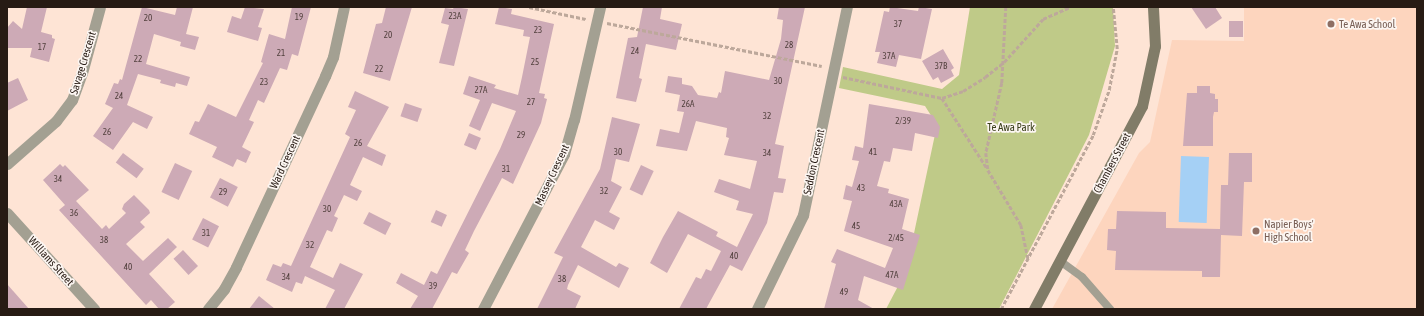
<!DOCTYPE html>
<style>
body{margin:0}
#map{position:relative;width:1424px;height:316px;overflow:hidden;background:#fee4d5;font-family:"Asap Condensed",sans-serif}
div>[style]{position:absolute}
[style*='--x']{left:calc(var(--x)*1px);top:calc(var(--y)*1px);width:calc(var(--w)*1px);rotate:calc(var(--a)*1deg)}
.built>*{inset:0;background:#fdd5be}
.green>*{inset:0;background:#bfca88}
.water>*{inset:0;background:#a5d0f5;transform-origin:0 0}
.building>*{inset:0;background:#cdaab6;transform-origin:0 0}
.path>*{height:2.5px;margin-top:-1.25px;transform-origin:0;background:repeating-linear-gradient(90deg,#bda89b 0 4px,transparent 0 6px)}
.service>*{height:8px;margin:-4px;padding:0 4px;transform-origin:4px;border-radius:4px;background:#a3a092}
.minor>*{height:11px;margin:-5.5px;padding:0 5.5px;transform-origin:5.5px;border-radius:5.5px;background:#a3a092}
.secondary>*{height:11px;margin:-5.5px;padding:0 5.5px;transform-origin:5.5px;border-radius:5.5px;background:#817c68}
.dots>*{width:11px;height:11px;translate:-50% -50%;box-sizing:border-box;border:2px solid #fcf6f2;border-radius:50%}
span{translate:-50% -50%;white-space:nowrap;text-align:center;line-height:1.15;-webkit-text-stroke:3.5px #fcf6f2;paint-order:stroke}
.number-label{font-size:9px;color:#503f3c}
.number-label span{-webkit-text-stroke-width:0}
.education-label{font-size:11px;color:#785e54}
.left{translate:0 -50%;text-align:left}
.street-label{font-size:11px;color:#271b14}
.park-label{font-size:11px;color:#393e19}
.frame{position:absolute;inset:0;border:8px solid #271b14;pointer-events:none}
</style>
<div id="map">
<div class="built">
<i style="clip-path:polygon(1244px 7px,1417px 7px,1417px 309px,1052px 309px,1139px 153px,1150px 142px,1172px 40px,1244px 41px)"></i>
</div>
<div class="green">
<i style="clip-path:polygon(970px 7px,1113px 7px,1115px 46px,1089px 135px,999px 309px,886px 309px,906px 271px,937px 125px,925px 106px,839px 88px,843px 67px,942px 89px,959px 75px)"></i>
</div>
<div class="water">
<i style="left:1181px;top:156px;width:28px;height:66px;rotate:2deg"></i>
</div>
<div class="building">
<i style="clip-path:polygon(27px 7px,47px 7px,41px 32px,52px 35px,52px 38px,55px 39px,49px 62px,30px 57px,32px 48px,7px 48px,7px 28px,13px 21px,22px 29px)"></i>
<i style="clip-path:polygon(142px 7px,175px 15px,177px 7px,193px 7px,186px 34px,199px 37px,195px 50px,180px 46px,181px 42px,154px 34px,146px 64px,190px 77px,187px 86px,176px 83px,175px 87px,160px 83px,161px 80px,138px 74px,127px 105px,153px 117px,147px 129px,133px 122px,113px 150px,93px 136px,113px 108px,105px 104px,114px 83px,118px 84px,120px 79px,122px 80px)"></i>
<i style="clip-path:polygon(245px 7px,264px 9px,258px 27px,262px 28px,258px 41px,227px 32px,232px 16px,241px 19px)"></i>
<i style="clip-path:polygon(292px 7px,311px 7px,298px 56px,292px 54px,287px 70px,280px 68px,264px 103px,258px 100px,249px 120px,254px 122px,242px 147px,251px 152px,246px 163px,237px 159px,233px 167px,212px 157px,217px 147px,189px 134px,195px 121px,199px 122px,208px 104px,236px 117px,263px 63px,261px 62px,269px 34px,285px 39px)"></i>
<i style="clip-path:polygon(386px 7px,412px 7px,390px 81px,363px 73px,376px 24px,382px 23px)"></i>
<i style="clip-path:polygon(454px 7px,468px 9px,454px 66px,439px 63px,449px 25px,441px 23px,445px 8px,453px 9px)"></i>
<i style="clip-path:polygon(499px 7px,512px 9px,511px 14px,554px 24px,539px 93px,545px 94px,544px 98px,547px 99px,541px 123px,513px 184px,502px 178px,474px 231px,465px 250px,469px 253px,457px 274px,452px 272px,432px 309px,410px 309px,418px 296px,396px 283px,401px 273px,424px 285px,431px 271px,437px 274px,500px 149px,516px 111px,492px 103px,480px 131px,469px 126px,480px 100px,463px 94px,469px 76px,496px 85px,494px 88px,518px 95px,522px 77px,530px 37px,523px 36px,524px 30px,495px 24px)"></i>
<i style="clip-path:polygon(643px 7px,662px 7px,660px 19px,682px 24px,676px 50px,646px 44px,639px 78px,642px 79px,636px 102px,616px 98px,628px 38px,637px 37px)"></i>
<i style="clip-path:polygon(779px 7px,805px 7px,775px 144px,784px 146px,778px 178px,786px 179px,783px 193px,774px 192px,767px 223px,742px 271px,730px 265px,706px 309px,679px 309px,696px 277px,701px 279px,706px 269px,711px 271px,721px 251px,688px 234px,667px 273px,650px 263px,663px 237px,678px 211px,718px 232px,716px 236px,737px 247px,753px 214px,736px 210px,739px 201px,714px 192px,719px 179px,750px 189px,757px 161px,724px 155px,729px 138px,726px 137px,727px 128px,696px 121px,687px 151px,656px 146px,660px 129px,679px 133px,684px 112px,677px 111px,680px 95px,665px 92px,668px 76px,682px 78px,682px 84px,692px 86px,698px 95px,717px 98px,719px 92px,721px 93px,725px 71px,769px 80px,781px 39px,783px 20px,777px 19px)"></i>
<i style="clip-path:polygon(890px 7px,918px 11px,919px 7px,932px 9px,921px 59px,899px 55px,896px 67px,877px 63px,880px 52px,875px 52px,884px 11px,889px 12px)"></i>
<i style="clip-path:polygon(1191px 7px,1215px 7px,1222px 18px,1206px 29px)"></i>
<i style="left:1229px;top:21px;width:14px;height:16px"></i>
<i style="clip-path:polygon(943px 49px,954px 68px,951px 70px,954px 76px,941px 83px,938px 77px,933px 80px,922px 61px)"></i>
<i style="clip-path:polygon(18px 78px,28px 100px,7px 111px,7px 83px)"></i>
<i style="clip-path:polygon(1197px 86px,1210px 86px,1210px 93px,1215px 94px,1215px 99px,1218px 99px,1218px 112px,1214px 112px,1213px 117px,1213px 146px,1183px 146px,1187px 93px,1197px 93px)"></i>
<i style="clip-path:polygon(355px 91px,389px 107px,367px 146px,386px 155px,382px 166px,363px 157px,350px 185px,362px 191px,357px 201px,344px 195px,334px 216px,338px 218px,332px 232px,327px 230px,310px 267px,333px 278px,340px 263px,363px 274px,344px 309px,325px 309px,335px 290px,305px 276px,302px 284px,296px 282px,292px 292px,266px 280px,273px 264px,281px 267px,283px 263px,291px 266px,350px 137px,345px 134px,356px 110px,348px 107px)"></i>
<i style="left:405px;top:103px;width:18px;height:14px;rotate:19deg"></i>
<i style="clip-path:polygon(869px 104px,933px 115px,940px 127px,938px 138px,915px 133px,912px 151px,893px 148px,890px 162px,884px 161px,877px 186px,889px 189px,888px 193px,909px 199px,902px 229px,920px 235px,903px 290px,864px 276px,858px 300px,874px 309px,824px 309px,836px 264px,831px 262px,837px 249px,885px 268px,893px 248px,844px 231px,852px 201px,843px 199px,846px 185px,852px 187px,859px 161px,852px 160px,855px 146px,863px 148px)"></i>
<i style="clip-path:polygon(612px 117px,640px 124px,629px 162px,616px 159px,611px 181px,622px 187px,609px 212px,620px 218px,614px 230px,595px 220px,581px 247px,616px 267px,619px 263px,629px 268px,619px 288px,578px 265px,568px 285px,567px 289px,581px 296px,575px 309px,537px 309px,563px 257px,554px 253px,600px 169px)"></i>
<i style="left:469px;top:133px;width:13px;height:13px;rotate:23deg"></i>
<i style="left:123px;top:153px;width:26px;height:12px;rotate:37deg"></i>
<i style="clip-path:polygon(1229px 153px,1252px 153px,1252px 182px,1244px 182px,1242px 236px,1221px 235px,1220px 277px,1202px 277px,1202px 271px,1115px 270px,1116px 251px,1107px 250px,1108px 229px,1116px 229px,1117px 211px,1166px 212px,1166px 228px,1220px 229px,1221px 185px,1228px 185px)"></i>
<i style="left:175px;top:163px;width:19px;height:32px;rotate:25deg"></i>
<i style="clip-path:polygon(60px 164px,63px 167px,65px 165px,89px 190px,76px 201px,102px 229px,106px 225px,109px 229px,126px 213px,122px 209px,124px 204px,134px 195px,149px 210px,150px 213px,140px 222px,145px 227px,126px 244px,143px 261px,168px 238px,177px 247px,149px 274px,175px 302px,167px 309px,159px 309px,151px 300px,146px 305px,59px 210px,65px 205px,43px 180px)"></i>
<i style="left:641px;top:165px;width:14px;height:27px;rotate:25deg"></i>
<i style="left:220px;top:178px;width:20px;height:22px;rotate:27deg"></i>
<i style="left:436px;top:210px;width:12px;height:13px;rotate:24deg"></i>
<i style="left:369px;top:212px;width:25px;height:13px;rotate:27deg"></i>
<i style="left:203px;top:218px;width:18px;height:24px;rotate:27deg"></i>
<i style="left:183px;top:250px;width:22px;height:13px;rotate:47deg"></i>
<i style="clip-path:polygon(7px 284px,29px 309px,7px 309px)"></i>
<i style="clip-path:polygon(259px 296px,275px 309px,249px 309px)"></i>
</div>
<div class="path">
<i style="--x:529;--y:7;--w:58;--a:11.9"></i>
<i style="--x:1006;--y:7;--w:76;--a:93"></i>
<i style="--x:1002;--y:83;--w:72;--a:102.9"></i>
<i style="--x:986;--y:153;--w:17;--a:83"></i>
<i style="--x:988;--y:170;--w:64;--a:59"></i>
<i style="--x:1021;--y:225;--w:34;--a:78"></i>
<i style="--x:607;--y:23;--w:219;--a:11.3"></i>
<i style="--x:843;--y:77;--w:101;--a:12"></i>
<i style="--x:942;--y:98;--w:83;--a:57.3"></i>
<i style="--x:942;--y:98;--w:22;--a:-18"></i>
<i style="--x:963;--y:91;--w:26;--a:-32"></i>
<i style="--x:985;--y:77;--w:24;--a:-38"></i>
<i style="--x:1004;--y:62;--w:58;--a:-47.8"></i>
<i style="--x:1043;--y:19;--w:30;--a:-24"></i>
<i style="--x:1001;--y:309;--w:197;--a:-62.1"></i>
<i style="--x:1093;--y:135;--w:48;--a:-70.4"></i>
<i style="--x:1109;--y:90;--w:42;--a:-79"></i>
<i style="--x:1117;--y:49;--w:42;--a:-95.4"></i>
</div>
<div class="service">
<i style="--x:1060;--y:261;--w:27;--a:36"></i>
<i style="--x:1082;--y:277;--w:43;--a:48.8"></i>
</div>
<div class="minor">
<i style="--x:7;--y:164;--w:65;--a:-41.3"></i>
<i style="--x:56;--y:121;--w:26;--a:-53"></i>
<i style="--x:72;--y:100;--w:29;--a:-70"></i>
<i style="--x:82;--y:73;--w:68;--a:-74.7"></i>
<i style="--x:7;--y:213;--w:130;--a:47.8"></i>
<i style="--x:208;--y:309;--w:26;--a:-51"></i>
<i style="--x:224;--y:289;--w:25;--a:-61"></i>
<i style="--x:236;--y:267;--w:211;--a:-65"></i>
<i style="--x:325;--y:76;--w:21;--a:-67"></i>
<i style="--x:333;--y:57;--w:51;--a:-77.6"></i>
<i style="--x:483;--y:309;--w:175;--a:-62.4"></i>
<i style="--x:564;--y:154;--w:35;--a:-74"></i>
<i style="--x:574;--y:120;--w:116;--a:-77"></i>
<i style="--x:757;--y:309;--w:105;--a:-63.9"></i>
<i style="--x:803;--y:215;--w:213;--a:-78.1"></i>
</div>
<div class="secondary">
<i style="--x:1034;--y:309;--w:230;--a:-62"></i>
<i style="--x:1142;--y:106;--w:61;--a:-77.8"></i>
<i style="--x:1155;--y:46;--w:39;--a:-93"></i>
</div>
<div class="dots">
<i style="left:1331px;top:24px;background:#8d6e63"></i>
<i style="left:1256px;top:231px;background:#8d6e63"></i>
</div>
<div class="number-label">
<span style="left:455px;top:16px">23A</span>
<span style="left:299px;top:17px">19</span>
<span style="left:148px;top:18px">20</span>
<span style="left:898px;top:24px">37</span>
<span style="left:538px;top:30px">23</span>
<span style="left:388px;top:35px">20</span>
<span style="left:789px;top:45px">28</span>
<span style="left:42px;top:47px">17</span>
<span style="left:635px;top:51px">24</span>
<span style="left:281px;top:53px">21</span>
<span style="left:889px;top:56px">37A</span>
<span style="left:138px;top:59px">22</span>
<span style="left:535px;top:62px">25</span>
<span style="left:941px;top:66px">37B</span>
<span style="left:379px;top:69px">22</span>
<span style="left:778px;top:81px">30</span>
<span style="left:264px;top:82px">23</span>
<span style="left:481px;top:90px">27A</span>
<span style="left:119px;top:96px">24</span>
<span style="left:531px;top:102px">27</span>
<span style="left:688px;top:104px">26A</span>
<span style="left:767px;top:116px">32</span>
<span style="left:903px;top:121px">2/39</span>
<span style="left:107px;top:132px">26</span>
<span style="left:521px;top:135px">29</span>
<span style="left:358px;top:143px">26</span>
<span style="left:618px;top:152px">30</span>
<span style="left:873px;top:152px">41</span>
<span style="left:767px;top:153px">34</span>
<span style="left:506px;top:169px">31</span>
<span style="left:58px;top:179px">34</span>
<span style="left:861px;top:188px">43</span>
<span style="left:604px;top:191px">32</span>
<span style="left:223px;top:192px">29</span>
<span style="left:896px;top:204px">43A</span>
<span style="left:327px;top:209px">30</span>
<span style="left:74px;top:213px">36</span>
<span style="left:856px;top:226px">45</span>
<span style="left:206px;top:233px">31</span>
<span style="left:896px;top:238px">2/45</span>
<span style="left:104px;top:240px">38</span>
<span style="left:310px;top:245px">32</span>
<span style="left:734px;top:256px">40</span>
<span style="left:128px;top:267px">40</span>
<span style="left:892px;top:275px">47A</span>
<span style="left:286px;top:277px">34</span>
<span style="left:562px;top:279px">38</span>
<span style="left:433px;top:286px">39</span>
<span style="left:844px;top:292px">49</span>
</div>
<div class="education-label">
<span class="left" style="left:1339px;top:24px">Te Awa School</span>
<span class="left" style="left:1264px;top:231px">Napier Boys'<br>High School</span>
</div>
<div class="street-label">
<span style="left:83px;top:63px;rotate:-73deg">Savage Crescent</span>
<span style="left:285px;top:162px;rotate:-65deg">Ward Crescent</span>
<span style="left:814px;top:162px;rotate:-78deg">Seddon Crescent</span>
<span style="left:1112px;top:163px;rotate:-62deg">Chambers Street</span>
<span style="left:552px;top:175px;rotate:-65deg">Massey Crescent</span>
<span style="left:51px;top:261px;rotate:48deg">Williams Street</span>
</div>
<div class="park-label">
<span style="left:1011px;top:127px">Te Awa Park</span>
</div>
<div class="frame"></div>
</div>
